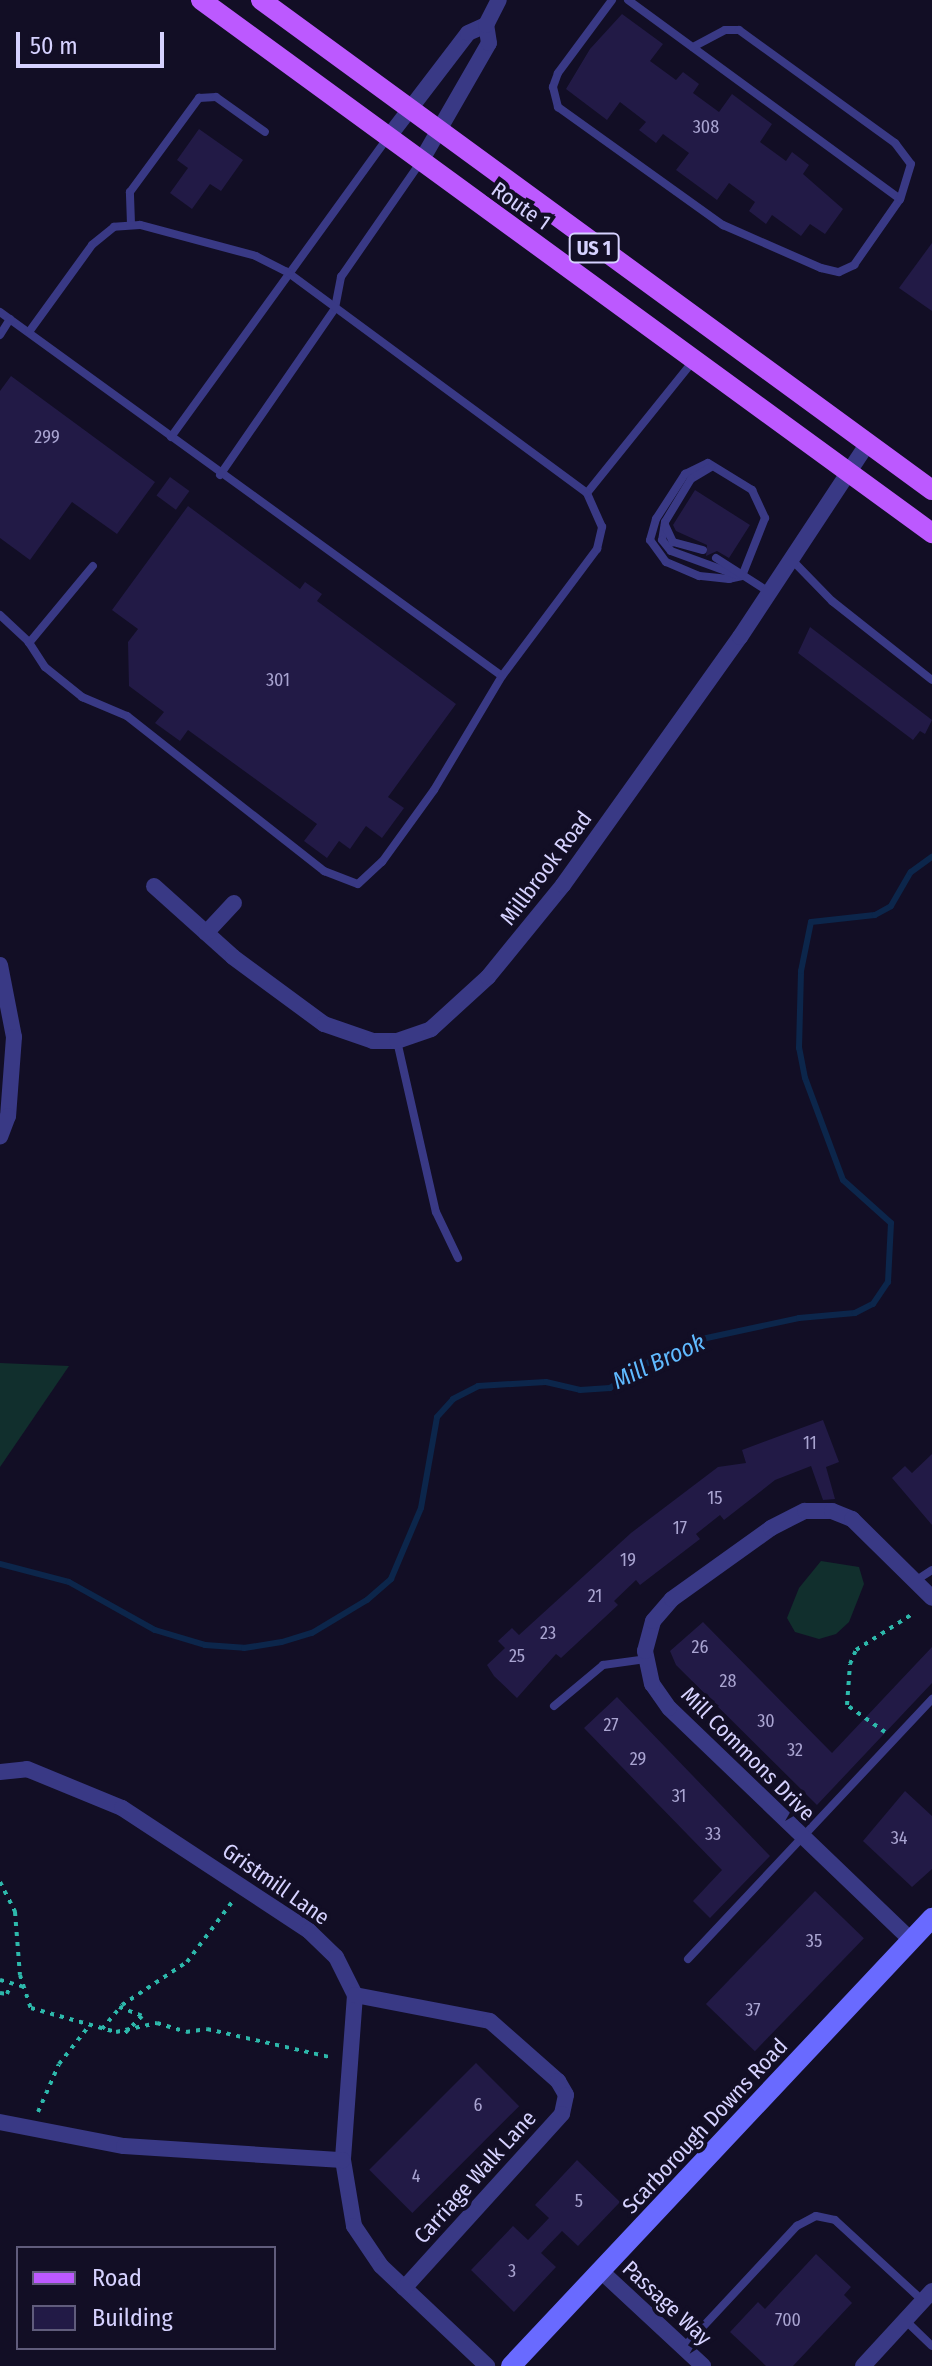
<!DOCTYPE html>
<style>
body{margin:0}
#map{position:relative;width:932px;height:2366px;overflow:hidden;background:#120e25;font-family:"Fira Sans Condensed",sans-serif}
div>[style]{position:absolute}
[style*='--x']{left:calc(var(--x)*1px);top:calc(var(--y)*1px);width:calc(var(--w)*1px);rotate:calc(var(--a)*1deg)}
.green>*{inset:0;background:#112f2d}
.stream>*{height:6px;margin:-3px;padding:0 3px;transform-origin:3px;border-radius:3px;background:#0c264b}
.building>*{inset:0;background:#221a46;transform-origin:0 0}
.path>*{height:4px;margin-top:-2px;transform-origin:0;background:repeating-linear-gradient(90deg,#2db8ab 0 4px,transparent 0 10px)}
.lane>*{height:8px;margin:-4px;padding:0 4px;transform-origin:4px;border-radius:4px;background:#393985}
.street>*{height:16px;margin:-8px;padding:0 8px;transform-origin:8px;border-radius:8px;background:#393985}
.secondary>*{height:20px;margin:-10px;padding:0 10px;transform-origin:10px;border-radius:10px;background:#696aff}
.primary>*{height:20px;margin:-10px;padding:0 10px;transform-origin:10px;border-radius:10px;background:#bc59ff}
span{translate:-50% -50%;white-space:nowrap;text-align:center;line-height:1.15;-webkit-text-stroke:8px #120e25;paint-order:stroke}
.number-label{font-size:18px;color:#a9a4d1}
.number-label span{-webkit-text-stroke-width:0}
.shield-label span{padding:2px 6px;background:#120e25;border:2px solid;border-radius:6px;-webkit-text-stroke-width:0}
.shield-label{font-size:20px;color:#d6d2ff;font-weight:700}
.street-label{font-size:22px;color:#d6d2ff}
.water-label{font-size:24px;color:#60baff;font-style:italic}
.legend{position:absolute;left:16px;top:2246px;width:260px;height:104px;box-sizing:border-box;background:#120e25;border:2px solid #605c7c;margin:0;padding:10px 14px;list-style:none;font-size:24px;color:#d6d2ff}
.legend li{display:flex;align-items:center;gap:16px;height:40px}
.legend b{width:40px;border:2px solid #605c7c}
.scale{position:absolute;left:16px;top:32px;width:148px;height:36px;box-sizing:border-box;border:4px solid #d6d2ff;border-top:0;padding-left:10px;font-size:24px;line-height:28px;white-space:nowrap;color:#d6d2ff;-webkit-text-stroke:6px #120e25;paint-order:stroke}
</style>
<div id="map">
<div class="green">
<i style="clip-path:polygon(0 1363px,69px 1366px,0 1467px)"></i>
<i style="clip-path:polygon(821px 1561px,859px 1567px,864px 1584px,849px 1622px,836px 1634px,819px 1639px,795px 1632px,787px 1618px,799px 1588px)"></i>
</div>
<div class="stream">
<i style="--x:0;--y:1564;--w:71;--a:14.6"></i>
<i style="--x:69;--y:1582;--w:98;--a:29.2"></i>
<i style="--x:155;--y:1630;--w:52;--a:16.7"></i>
<i style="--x:205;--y:1645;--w:39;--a:4"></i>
<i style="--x:244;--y:1648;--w:38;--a:-9"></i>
<i style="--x:282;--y:1642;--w:31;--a:-17"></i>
<i style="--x:312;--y:1633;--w:64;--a:-31"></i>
<i style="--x:367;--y:1600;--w:32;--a:-41"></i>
<i style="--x:391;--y:1579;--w:77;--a:-67.1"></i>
<i style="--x:421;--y:1508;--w:92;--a:-80"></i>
<i style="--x:437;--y:1417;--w:24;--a:-48"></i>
<i style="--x:453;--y:1399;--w:28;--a:-27"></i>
<i style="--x:478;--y:1386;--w:68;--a:-3.4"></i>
<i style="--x:546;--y:1382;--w:35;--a:13"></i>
<i style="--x:580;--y:1390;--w:30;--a:-4"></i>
<i style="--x:610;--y:1388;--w:47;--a:-33.7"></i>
<i style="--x:649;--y:1362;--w:58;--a:-23.5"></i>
<i style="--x:702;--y:1339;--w:99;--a:-12.2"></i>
<i style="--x:799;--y:1318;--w:56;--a:-5.1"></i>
<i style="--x:855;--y:1313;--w:20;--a:-27"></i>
<i style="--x:873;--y:1304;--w:27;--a:-56"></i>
<i style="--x:888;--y:1282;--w:59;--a:-87.1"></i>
<i style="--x:891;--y:1223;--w:64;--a:-138.1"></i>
<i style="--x:843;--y:1180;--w:109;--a:-110.4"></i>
<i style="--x:805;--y:1078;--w:31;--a:-101"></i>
<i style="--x:799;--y:1048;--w:77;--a:-88.5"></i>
<i style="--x:801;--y:971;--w:50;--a:-78.5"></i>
<i style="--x:811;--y:922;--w:64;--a:-6.2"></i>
<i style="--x:875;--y:915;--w:18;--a:-29"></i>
<i style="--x:891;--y:906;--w:39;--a:-60"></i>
<i style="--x:911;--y:872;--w:26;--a:-36"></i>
</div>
<div class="building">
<i style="clip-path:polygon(622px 14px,663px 44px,650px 61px,676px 80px,683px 72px,699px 84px,693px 93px,719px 112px,732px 94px,772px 124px,760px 142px,786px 161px,792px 152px,809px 165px,803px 174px,843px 209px,825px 234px,810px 224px,801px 236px,772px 215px,766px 224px,749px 211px,755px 202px,729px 183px,717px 200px,676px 170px,689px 153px,663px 134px,656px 143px,639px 130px,646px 122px,620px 102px,607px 120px,566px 89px,590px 49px)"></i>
<i style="clip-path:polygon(199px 129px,243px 160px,221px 191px,210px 184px,192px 209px,170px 193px,188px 168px,177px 160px)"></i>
<i style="clip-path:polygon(932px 243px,932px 311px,899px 288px)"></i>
<i style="clip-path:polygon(11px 376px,155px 482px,117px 534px,72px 502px,30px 560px,0 538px,0 391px)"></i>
<i style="left:170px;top:477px;width:24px;height:23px;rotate:36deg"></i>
<i style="clip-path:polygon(695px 490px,750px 525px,729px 558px,717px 551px,706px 556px,707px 545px,676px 531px,673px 525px)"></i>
<i style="clip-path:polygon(188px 506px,300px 589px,305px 582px,322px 594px,317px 601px,456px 704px,388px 797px,404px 808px,382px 838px,366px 826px,350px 849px,339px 841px,327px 858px,304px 841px,317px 824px,188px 730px,180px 741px,155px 723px,164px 712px,129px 686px,128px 642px,138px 629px,112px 610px)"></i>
<i style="clip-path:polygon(810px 627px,932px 720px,925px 734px,920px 731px,913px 740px,798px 653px)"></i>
<i style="clip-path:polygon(823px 1420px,839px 1462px,826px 1467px,835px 1499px,823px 1500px,811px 1466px,775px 1480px,724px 1520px,720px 1515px,696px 1534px,700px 1539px,640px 1585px,636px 1580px,614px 1601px,618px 1605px,561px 1658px,556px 1654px,517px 1698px,494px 1676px,487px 1665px,505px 1648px,498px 1641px,512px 1628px,519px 1635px,631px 1533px,718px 1467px,746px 1463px,742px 1450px)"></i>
<i style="clip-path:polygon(932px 1454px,932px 1525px,892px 1478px,905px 1466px,912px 1473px)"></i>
<i style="clip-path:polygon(703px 1622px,832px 1753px,932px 1647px,932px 1683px,817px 1805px,676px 1665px,670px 1651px)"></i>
<i style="clip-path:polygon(617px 1697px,770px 1856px,710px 1918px,693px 1901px,722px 1870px,584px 1728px)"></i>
<i style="clip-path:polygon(905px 1791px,932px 1816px,932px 1869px,912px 1887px,863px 1841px)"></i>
<i style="left:815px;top:1891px;width:68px;height:157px;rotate:44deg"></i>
<i style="left:476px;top:2063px;width:61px;height:151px;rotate:45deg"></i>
<i style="clip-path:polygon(577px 2160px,620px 2202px,578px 2246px,562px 2231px,541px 2253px,556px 2267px,514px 2312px,471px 2270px,513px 2226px,528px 2240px,549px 2218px,535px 2205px)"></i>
<i style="clip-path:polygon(816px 2254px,851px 2287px,844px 2295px,852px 2303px,793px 2366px,766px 2366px,730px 2332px,758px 2302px,765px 2309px)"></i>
</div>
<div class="path">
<i style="--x:885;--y:1732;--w:47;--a:-144.6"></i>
<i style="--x:847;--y:1705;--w:41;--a:-85.8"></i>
<i style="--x:850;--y:1664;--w:15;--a:-67"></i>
<i style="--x:856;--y:1650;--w:69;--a:-32.5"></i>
<i style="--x:0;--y:1882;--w:34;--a:63"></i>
<i style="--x:15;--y:1912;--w:63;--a:85.5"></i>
<i style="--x:20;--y:1975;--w:35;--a:72"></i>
<i style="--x:31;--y:2008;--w:88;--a:15.8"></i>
<i style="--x:116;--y:2032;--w:42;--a:-12.4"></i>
<i style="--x:157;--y:2023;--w:30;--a:17"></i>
<i style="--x:186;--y:2032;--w:21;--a:-8"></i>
<i style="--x:207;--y:2029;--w:125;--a:12.9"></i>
<i style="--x:0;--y:1980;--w:25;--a:16"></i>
<i style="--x:0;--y:1993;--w:7;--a:8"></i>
<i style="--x:7;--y:1994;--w:9;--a:-69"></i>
<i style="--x:119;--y:2007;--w:25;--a:21"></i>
<i style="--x:142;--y:2016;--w:24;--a:135"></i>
<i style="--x:102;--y:2029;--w:31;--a:-50"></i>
<i style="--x:122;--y:2005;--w:78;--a:-33.5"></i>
<i style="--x:187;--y:1962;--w:75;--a:-53.1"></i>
<i style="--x:38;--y:2112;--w:52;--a:-66.4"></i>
<i style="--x:59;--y:2064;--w:48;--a:-51.7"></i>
</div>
<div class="lane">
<i style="--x:612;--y:0;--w:91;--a:126.5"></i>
<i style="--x:558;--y:73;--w:15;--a:110"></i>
<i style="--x:553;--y:87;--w:21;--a:76"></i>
<i style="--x:558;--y:107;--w:203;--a:35.6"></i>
<i style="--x:723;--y:225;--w:107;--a:23.7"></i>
<i style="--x:821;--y:268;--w:18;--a:13"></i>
<i style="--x:839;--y:272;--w:17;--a:-25"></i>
<i style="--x:854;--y:265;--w:80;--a:-55.1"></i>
<i style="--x:900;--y:199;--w:337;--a:-143.8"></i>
<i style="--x:693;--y:47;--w:36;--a:-28"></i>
<i style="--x:725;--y:30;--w:14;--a:0"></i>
<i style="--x:739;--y:30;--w:193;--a:35.9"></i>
<i style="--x:895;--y:143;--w:26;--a:53"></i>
<i style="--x:911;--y:164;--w:37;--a:107"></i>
<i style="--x:131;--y:224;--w:32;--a:-92"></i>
<i style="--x:130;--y:192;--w:117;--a:-53.7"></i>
<i style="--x:199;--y:98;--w:17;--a:-3"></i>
<i style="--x:216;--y:97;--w:60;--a:35.5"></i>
<i style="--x:0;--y:312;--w:620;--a:35.95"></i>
<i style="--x:0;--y:335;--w:19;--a:-58"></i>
<i style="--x:171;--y:437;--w:368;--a:-54.1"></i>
<i style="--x:708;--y:463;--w:52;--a:31.5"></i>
<i style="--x:752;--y:490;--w:31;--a:65"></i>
<i style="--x:765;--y:518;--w:62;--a:111.6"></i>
<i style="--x:742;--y:576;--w:13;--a:167"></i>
<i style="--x:729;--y:579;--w:30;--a:-174"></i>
<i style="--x:699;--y:576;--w:36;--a:-157"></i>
<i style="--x:666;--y:562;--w:27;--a:-126"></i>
<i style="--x:650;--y:540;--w:22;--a:-74"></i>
<i style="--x:656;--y:519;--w:54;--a:-57.2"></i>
<i style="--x:685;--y:474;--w:25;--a:-26"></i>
<i style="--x:711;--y:467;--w:23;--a:149"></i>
<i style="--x:691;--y:479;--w:50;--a:121.2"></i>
<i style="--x:665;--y:522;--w:18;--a:99"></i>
<i style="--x:662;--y:540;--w:14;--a:51"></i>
<i style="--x:671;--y:551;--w:70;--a:20"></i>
<i style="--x:220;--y:475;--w:203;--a:-55.4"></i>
<i style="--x:335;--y:308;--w:32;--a:-79"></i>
<i style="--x:341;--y:277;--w:139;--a:-55.3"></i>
<i style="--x:587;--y:493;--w:171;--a:-51.2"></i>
<i style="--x:665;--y:525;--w:19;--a:65"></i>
<i style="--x:673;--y:542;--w:31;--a:15"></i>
<i style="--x:716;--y:558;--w:63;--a:32.7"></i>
<i style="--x:791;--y:559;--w:59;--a:45.7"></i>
<i style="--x:832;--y:601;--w:127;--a:38.3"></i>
<i style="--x:0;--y:615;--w:38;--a:43"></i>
<i style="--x:28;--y:641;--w:31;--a:57"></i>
<i style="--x:45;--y:667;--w:48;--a:39"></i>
<i style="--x:82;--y:697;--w:49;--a:22.9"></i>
<i style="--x:127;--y:716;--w:251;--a:38.2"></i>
<i style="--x:324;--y:871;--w:36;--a:21"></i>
<i style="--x:358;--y:884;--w:33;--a:-43"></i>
<i style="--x:382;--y:862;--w:89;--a:-54.2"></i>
<i style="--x:434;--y:790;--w:133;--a:-59.2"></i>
<i style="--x:502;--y:676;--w:159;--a:-53.2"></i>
<i style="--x:597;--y:549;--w:23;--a:-77"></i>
<i style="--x:602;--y:527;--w:37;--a:-114"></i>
<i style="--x:587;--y:493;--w:373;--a:-143.6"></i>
<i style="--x:287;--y:272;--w:35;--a:-153"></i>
<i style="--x:256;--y:256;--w:120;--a:-165"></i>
<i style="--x:140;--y:225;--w:26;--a:176"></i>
<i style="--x:114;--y:227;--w:28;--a:141"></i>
<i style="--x:92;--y:245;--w:107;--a:125.9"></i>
<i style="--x:29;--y:643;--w:100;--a:-50.3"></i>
<i style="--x:397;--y:1041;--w:175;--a:77.2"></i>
<i style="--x:436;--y:1212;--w:51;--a:64.4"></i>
<i style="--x:915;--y:1581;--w:20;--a:-33"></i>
<i style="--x:554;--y:1706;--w:64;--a:-39.9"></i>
<i style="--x:603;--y:1665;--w:43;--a:-7.9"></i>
<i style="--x:688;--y:1959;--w:357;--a:-46.8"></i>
<i style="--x:905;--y:2320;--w:37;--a:44"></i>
<i style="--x:684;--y:2347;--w:166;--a:-47"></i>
<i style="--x:797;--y:2226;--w:21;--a:-28"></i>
<i style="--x:816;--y:2216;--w:19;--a:12"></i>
<i style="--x:835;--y:2220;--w:120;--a:42.6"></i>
</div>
<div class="street">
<i style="--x:387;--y:139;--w:133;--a:-52.6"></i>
<i style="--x:468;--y:33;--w:20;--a:-24"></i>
<i style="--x:420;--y:163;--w:138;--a:-60.1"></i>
<i style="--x:489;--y:43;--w:18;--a:-99"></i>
<i style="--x:486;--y:25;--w:28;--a:-63"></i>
<i style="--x:154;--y:886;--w:106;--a:41.9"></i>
<i style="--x:233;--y:957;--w:113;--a:36.4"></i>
<i style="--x:324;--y:1024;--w:52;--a:19.1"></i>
<i style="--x:373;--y:1041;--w:24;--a:0"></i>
<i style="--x:397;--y:1041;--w:36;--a:-19"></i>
<i style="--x:431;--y:1029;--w:77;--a:-42.4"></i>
<i style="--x:488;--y:977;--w:119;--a:-50.8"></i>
<i style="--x:563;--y:885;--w:305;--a:-54.5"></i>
<i style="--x:740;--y:637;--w:229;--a:-56.6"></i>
<i style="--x:206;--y:933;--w:41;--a:-47"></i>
<i style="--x:0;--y:965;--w:73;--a:79"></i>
<i style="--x:14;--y:1037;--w:79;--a:94.3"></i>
<i style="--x:8;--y:1116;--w:22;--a:111"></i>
<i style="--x:0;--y:1772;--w:27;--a:-6"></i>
<i style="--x:27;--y:1769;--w:103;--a:22.3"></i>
<i style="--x:122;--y:1808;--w:224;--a:33.3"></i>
<i style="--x:309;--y:1931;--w:37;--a:44"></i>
<i style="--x:336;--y:1957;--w:42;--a:63.4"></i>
<i style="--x:355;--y:1995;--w:165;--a:94.2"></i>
<i style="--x:343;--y:2160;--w:67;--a:80.5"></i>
<i style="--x:354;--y:2226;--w:48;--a:56"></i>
<i style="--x:381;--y:2266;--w:146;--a:43.3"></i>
<i style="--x:911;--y:1940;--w:335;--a:-136.2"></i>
<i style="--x:669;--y:1708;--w:29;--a:-125"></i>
<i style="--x:652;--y:1684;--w:34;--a:-102"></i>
<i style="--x:645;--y:1651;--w:31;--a:-75"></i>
<i style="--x:653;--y:1621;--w:29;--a:-49"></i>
<i style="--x:672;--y:1599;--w:122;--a:-35.6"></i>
<i style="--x:771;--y:1528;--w:38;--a:-27"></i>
<i style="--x:805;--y:1511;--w:27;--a:0"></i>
<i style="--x:832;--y:1511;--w:22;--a:22"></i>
<i style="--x:852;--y:1519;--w:112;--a:44.6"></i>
<i style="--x:355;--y:1995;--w:137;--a:10.9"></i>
<i style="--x:490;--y:2021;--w:91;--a:41.4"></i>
<i style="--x:558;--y:2081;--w:16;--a:60"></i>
<i style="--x:566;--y:2095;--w:19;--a:102"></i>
<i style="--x:562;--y:2114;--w:235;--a:132.2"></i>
<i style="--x:0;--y:2122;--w:126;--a:11"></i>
<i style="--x:124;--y:2146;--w:219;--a:3.7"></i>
<i style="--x:602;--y:2272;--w:138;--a:42.9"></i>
<i style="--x:863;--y:2366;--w:102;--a:-47.4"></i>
</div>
<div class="secondary">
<i style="--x:511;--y:2366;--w:615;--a:-46.78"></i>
</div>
<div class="primary">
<i style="--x:201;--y:0;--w:905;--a:36.1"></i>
<i style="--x:261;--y:0;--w:831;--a:36.14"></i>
</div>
<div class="number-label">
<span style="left:706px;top:127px">308</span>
<span style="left:47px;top:437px">299</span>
<span style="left:278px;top:680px">301</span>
<span style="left:810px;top:1443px">11</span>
<span style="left:715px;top:1498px">15</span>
<span style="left:680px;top:1528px">17</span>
<span style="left:628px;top:1560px">19</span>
<span style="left:595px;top:1596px">21</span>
<span style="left:548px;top:1633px">23</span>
<span style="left:700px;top:1647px">26</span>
<span style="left:517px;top:1656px">25</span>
<span style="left:728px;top:1681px">28</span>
<span style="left:766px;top:1721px">30</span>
<span style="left:611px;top:1725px">27</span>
<span style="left:795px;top:1750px">32</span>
<span style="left:638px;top:1759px">29</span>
<span style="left:679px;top:1796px">31</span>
<span style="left:713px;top:1834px">33</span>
<span style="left:899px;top:1838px">34</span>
<span style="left:814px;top:1941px">35</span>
<span style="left:753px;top:2010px">37</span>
<span style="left:478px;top:2105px">6</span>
<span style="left:416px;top:2176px">4</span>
<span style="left:579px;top:2201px">5</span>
<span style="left:512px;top:2271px">3</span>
<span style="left:788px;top:2320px">700</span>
</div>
<div class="shield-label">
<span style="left:594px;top:248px">US 1</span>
</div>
<div class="street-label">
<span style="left:521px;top:206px;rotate:35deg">Route 1</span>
<span style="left:546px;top:868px;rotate:-53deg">Millbrook Road</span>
<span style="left:748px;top:1754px;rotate:45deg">Mill Commons Drive</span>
<span style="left:276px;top:1884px;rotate:35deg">Gristmill Lane</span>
<span style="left:705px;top:2126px;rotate:-47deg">Scarborough Downs Road</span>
<span style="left:475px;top:2177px;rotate:-48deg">Carriage Walk Lane</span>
<span style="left:667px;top:2303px;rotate:43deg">Passage Way</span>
</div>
<div class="water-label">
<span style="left:659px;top:1362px;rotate:-25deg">Mill Brook</span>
</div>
<ul class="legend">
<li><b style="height:10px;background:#bc59ff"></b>Road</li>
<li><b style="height:22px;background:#221a46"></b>Building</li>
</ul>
<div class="scale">50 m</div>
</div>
